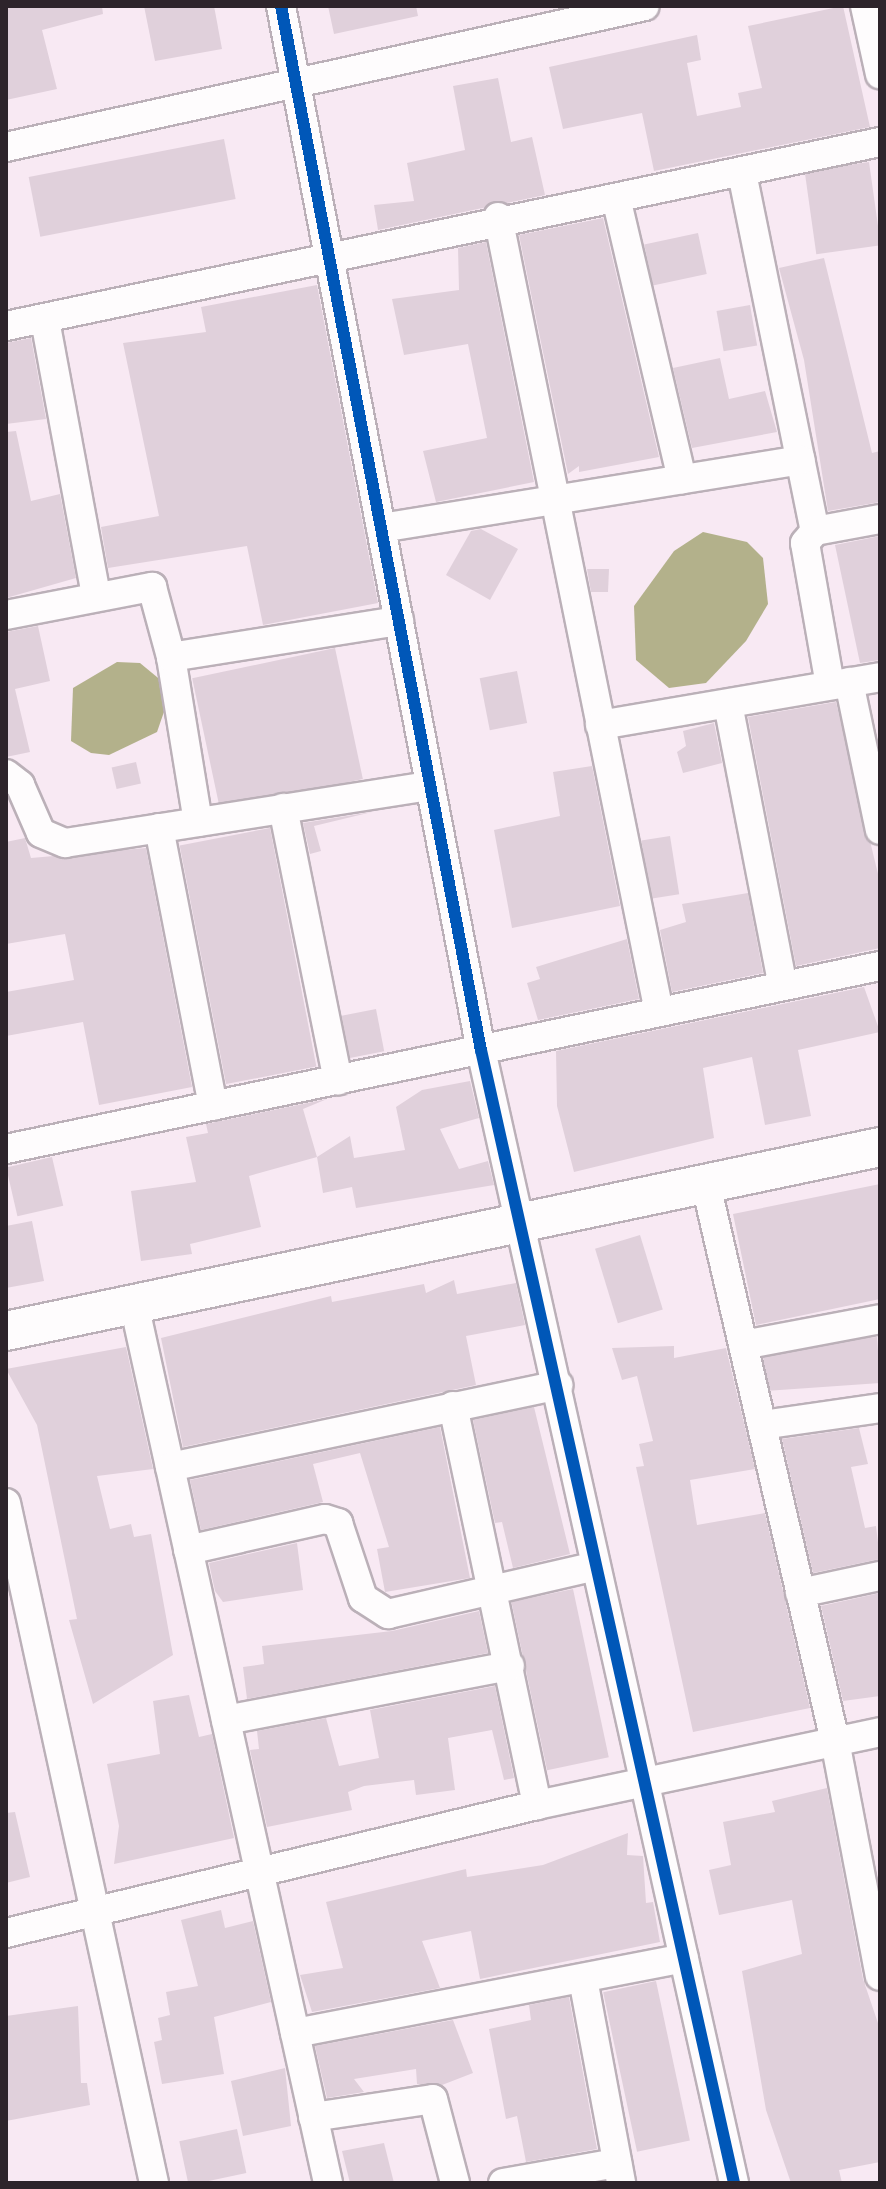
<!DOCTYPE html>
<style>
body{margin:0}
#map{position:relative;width:886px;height:2189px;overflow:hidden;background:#f8e9f3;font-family:"DejaVu Sans",sans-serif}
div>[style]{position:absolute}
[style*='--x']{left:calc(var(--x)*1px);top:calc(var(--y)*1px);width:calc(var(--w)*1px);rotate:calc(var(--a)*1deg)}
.water>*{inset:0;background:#b3b18b}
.building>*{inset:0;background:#e0d0db;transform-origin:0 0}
.roads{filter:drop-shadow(2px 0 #bbb0b8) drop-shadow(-2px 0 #bbb0b8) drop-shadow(0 2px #bbb0b8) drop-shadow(0 -2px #bbb0b8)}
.street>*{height:28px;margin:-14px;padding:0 14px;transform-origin:14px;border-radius:14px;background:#fefcfd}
.secondary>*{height:38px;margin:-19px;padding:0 19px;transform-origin:19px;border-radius:19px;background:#fefcfd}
.cycleway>*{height:12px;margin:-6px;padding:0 6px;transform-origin:6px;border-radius:6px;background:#0057b8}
span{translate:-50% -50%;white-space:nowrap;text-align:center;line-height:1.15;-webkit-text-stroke:6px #fee3f6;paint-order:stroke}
.frame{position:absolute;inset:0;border:8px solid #2d242b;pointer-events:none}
</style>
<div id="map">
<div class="water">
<i style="clip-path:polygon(703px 532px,747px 542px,763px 558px,768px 604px,746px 641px,706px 683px,669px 688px,636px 660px,634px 606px,674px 551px)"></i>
<i style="clip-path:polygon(117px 662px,140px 663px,163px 682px,166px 706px,157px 732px,109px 755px,91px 753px,71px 741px,73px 688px)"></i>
</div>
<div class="building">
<i style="clip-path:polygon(6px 6px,102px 6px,103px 14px,42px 30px,57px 89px,6px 100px)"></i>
<i style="clip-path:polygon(144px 6px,214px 6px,222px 49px,155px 61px)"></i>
<i style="clip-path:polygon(328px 6px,416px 6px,418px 16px,334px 34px)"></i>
<i style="clip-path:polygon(843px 6px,870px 127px,654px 171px,642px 113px,563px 129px,549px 67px,697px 35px,701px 60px,687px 63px,697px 116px,741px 107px,738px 93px,762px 88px,748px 26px)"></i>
<i style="clip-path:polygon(498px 78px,511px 142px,532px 137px,545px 195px,378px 230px,374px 205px,414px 201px,407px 163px,465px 150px,453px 86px)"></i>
<i style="left:224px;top:139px;width:61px;height:199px;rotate:79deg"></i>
<i style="left:869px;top:162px;width:84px;height:65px;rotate:82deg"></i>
<i style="clip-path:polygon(603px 218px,659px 457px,579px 472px,579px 466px,568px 474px,519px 235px)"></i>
<i style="left:698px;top:233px;width:42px;height:55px;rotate:78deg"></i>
<i style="clip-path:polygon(486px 242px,534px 482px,436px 502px,423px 451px,487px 438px,468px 344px,404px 355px,392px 299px,459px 290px,458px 248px)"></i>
<i style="clip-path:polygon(824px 258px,872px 453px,880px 451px,880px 502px,828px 511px,804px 360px,779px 268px)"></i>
<i style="clip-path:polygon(317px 285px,378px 603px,263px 625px,247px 546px,108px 568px,101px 527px,159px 516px,123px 343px,206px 332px,201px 307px)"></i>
<i style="left:750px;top:305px;width:41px;height:34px;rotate:80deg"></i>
<i style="clip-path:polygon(31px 338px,46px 419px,6px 424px,6px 343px)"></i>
<i style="clip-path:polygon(720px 358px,729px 399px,765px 391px,777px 432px,692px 448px,673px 368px)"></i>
<i style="clip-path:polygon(16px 431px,31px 501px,60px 494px,76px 578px,6px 598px,6px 432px)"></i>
<i style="clip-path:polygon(481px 529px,518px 549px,490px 600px,446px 575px,471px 531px)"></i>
<i style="clip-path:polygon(880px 536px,880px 660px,860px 663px,835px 545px)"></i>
<i style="clip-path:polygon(587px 569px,609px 569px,608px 592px,591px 592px)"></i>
<i style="clip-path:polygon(38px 626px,50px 681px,15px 689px,30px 752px,6px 757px,6px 632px)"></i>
<i style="left:335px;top:648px;width:134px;height:146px;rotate:78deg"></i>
<i style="left:517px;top:671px;width:53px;height:38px;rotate:79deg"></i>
<i style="clip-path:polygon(836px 702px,880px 882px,880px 948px,796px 966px,748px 717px)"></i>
<i style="clip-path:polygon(714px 723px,722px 763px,683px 773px,677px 752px,686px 746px,683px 731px)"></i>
<i style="left:136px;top:762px;width:22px;height:25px;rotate:77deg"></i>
<i style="clip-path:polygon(592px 766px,620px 906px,512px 928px,494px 830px,560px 816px,553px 772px)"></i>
<i style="clip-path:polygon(372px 812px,314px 826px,321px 851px,310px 854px,303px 823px)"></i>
<i style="left:270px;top:828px;width:243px;height:92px;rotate:79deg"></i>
<i style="left:670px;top:836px;width:59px;height:29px;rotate:81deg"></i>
<i style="clip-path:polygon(25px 838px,31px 858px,146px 848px,192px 1087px,99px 1105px,83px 1022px,6px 1036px,6px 992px,74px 980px,65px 934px,6px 944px,6px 842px)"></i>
<i style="clip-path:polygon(748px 893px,763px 973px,672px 992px,660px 930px,686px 922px,682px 904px)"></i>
<i style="clip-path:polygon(627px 939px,639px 999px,538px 1020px,527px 983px,540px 979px,536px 967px)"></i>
<i style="clip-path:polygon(864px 987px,880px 1032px,798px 1050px,811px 1116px,765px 1125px,752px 1057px,703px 1068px,714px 1138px,574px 1172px,557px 1106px,556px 1051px)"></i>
<i style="left:376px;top:1009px;width:43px;height:35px;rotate:79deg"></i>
<i style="clip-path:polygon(470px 1081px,479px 1118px,440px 1129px,459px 1169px,488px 1161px,494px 1185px,356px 1208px,352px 1187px,323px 1193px,317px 1157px,350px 1136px,354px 1158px,405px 1150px,396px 1107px,422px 1090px)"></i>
<i style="clip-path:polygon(327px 1099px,303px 1109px,317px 1157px,249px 1176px,261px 1227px,190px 1244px,192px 1254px,141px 1261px,131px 1191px,196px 1182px,186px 1137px,208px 1133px,206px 1124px)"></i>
<i style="left:52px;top:1157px;width:50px;height:47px;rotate:77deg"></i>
<i style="clip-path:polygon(880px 1184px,880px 1299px,756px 1325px,733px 1214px)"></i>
<i style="clip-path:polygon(32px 1221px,44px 1281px,6px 1288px,6px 1226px)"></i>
<i style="left:640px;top:1235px;width:78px;height:47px;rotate:73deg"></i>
<i style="clip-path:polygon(454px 1280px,457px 1294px,516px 1283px,525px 1325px,466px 1336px,476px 1385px,183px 1447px,161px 1338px,331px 1296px,332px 1302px,424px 1284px,426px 1293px)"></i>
<i style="left:877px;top:1337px;width:46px;height:115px;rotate:86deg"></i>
<i style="clip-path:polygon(674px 1346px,674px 1358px,726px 1348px,755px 1469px,690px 1480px,697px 1525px,765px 1513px,810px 1708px,693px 1732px,636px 1467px,644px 1466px,639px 1444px,653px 1441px,637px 1376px,622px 1380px,612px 1348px)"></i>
<i style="clip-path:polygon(126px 1347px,153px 1469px,97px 1476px,110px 1529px,131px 1524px,134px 1537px,151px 1534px,173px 1655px,93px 1704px,69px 1620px,77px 1619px,37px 1425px,6px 1369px)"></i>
<i style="clip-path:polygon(534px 1407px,570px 1554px,513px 1568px,502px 1522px,495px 1523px,473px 1420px)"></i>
<i style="clip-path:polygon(440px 1427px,470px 1578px,385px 1592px,377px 1549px,389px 1547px,360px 1453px,313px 1464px,323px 1502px,201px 1530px,190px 1480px)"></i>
<i style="clip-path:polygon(859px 1428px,868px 1464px,851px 1467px,865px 1528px,876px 1526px,880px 1559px,813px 1573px,782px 1439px)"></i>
<i style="clip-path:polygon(297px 1543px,303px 1590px,223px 1602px,215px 1591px,209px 1563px)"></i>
<i style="left:573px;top:1589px;width:172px;height:63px;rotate:78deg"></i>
<i style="clip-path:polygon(880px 1593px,880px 1696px,843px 1701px,821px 1606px)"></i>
<i style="clip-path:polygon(479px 1611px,488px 1653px,247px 1699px,243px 1667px,264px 1664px,262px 1646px,392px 1631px)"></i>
<i style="clip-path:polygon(495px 1686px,514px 1778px,504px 1780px,492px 1730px,448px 1738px,455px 1790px,416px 1795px,414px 1780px,364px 1786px,348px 1792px,352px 1810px,267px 1827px,250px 1750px,259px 1749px,257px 1731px,326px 1718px,339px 1766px,379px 1758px,370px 1710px)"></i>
<i style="clip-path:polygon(189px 1695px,199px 1737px,212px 1734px,234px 1838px,114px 1864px,119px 1826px,107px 1764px,160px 1754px,153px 1701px)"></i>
<i style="clip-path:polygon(827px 1788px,863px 1979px,880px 2029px,880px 2162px,839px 2170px,842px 2183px,791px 2183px,766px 2110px,742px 1971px,802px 1954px,792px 1900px,719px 1915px,709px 1870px,731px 1865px,723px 1822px,775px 1812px,772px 1801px)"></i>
<i style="clip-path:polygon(15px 1812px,30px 1877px,6px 1883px,6px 1813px)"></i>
<i style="clip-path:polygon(628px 1833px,627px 1855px,643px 1856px,646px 1903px,653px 1902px,660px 1942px,480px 1979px,471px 1931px,422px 1941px,440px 1988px,312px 2012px,300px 1975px,343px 1968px,326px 1902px,466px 1869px,467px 1877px,543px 1865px)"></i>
<i style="clip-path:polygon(221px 1910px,225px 1928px,253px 1921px,271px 2002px,214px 2017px,224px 2074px,162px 2084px,154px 2042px,162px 2040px,158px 2018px,170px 2015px,166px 1992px,198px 1986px,181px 1920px)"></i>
<i style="left:656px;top:1981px;width:163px;height:54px;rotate:78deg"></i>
<i style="clip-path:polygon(569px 1997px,597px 2149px,526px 2162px,517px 2116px,506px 2119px,489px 2029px,531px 2020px,529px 2005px)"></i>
<i style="clip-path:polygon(78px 2006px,81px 2083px,87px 2083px,90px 2105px,6px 2121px,6px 2016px)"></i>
<i style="clip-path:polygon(453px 2020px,473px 2073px,442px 2085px,417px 2084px,416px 2069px,354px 2079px,364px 2092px,327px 2098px,315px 2046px)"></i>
<i style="clip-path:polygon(285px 2068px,291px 2126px,243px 2136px,231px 2081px)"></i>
<i style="left:237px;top:2129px;width:45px;height:59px;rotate:78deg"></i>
<i style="clip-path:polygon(384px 2143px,394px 2183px,350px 2183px,342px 2151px)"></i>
</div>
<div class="roads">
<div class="street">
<i style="--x:281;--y:6;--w:1063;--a:79.16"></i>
<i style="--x:481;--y:1050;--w:1161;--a:77.41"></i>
<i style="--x:865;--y:6;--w:70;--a:77.6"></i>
<i style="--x:6;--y:147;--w:654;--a:-12.44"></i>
<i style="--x:742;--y:173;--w:365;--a:78.5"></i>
<i style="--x:617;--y:202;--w:285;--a:76.8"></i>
<i style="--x:498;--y:217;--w:811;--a:78.55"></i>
<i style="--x:45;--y:320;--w:279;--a:79.5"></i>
<i style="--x:6;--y:326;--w:893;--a:-11.89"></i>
<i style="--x:381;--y:528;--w:425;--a:-9.2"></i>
<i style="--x:6;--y:615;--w:149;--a:-10.9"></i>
<i style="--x:152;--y:587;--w:73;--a:74.8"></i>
<i style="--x:849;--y:682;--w:151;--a:78.2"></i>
<i style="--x:830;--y:685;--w:144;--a:-100"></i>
<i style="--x:805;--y:543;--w:16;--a:-50"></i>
<i style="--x:815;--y:531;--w:66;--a:-10.5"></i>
<i style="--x:728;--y:704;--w:287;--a:79"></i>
<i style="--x:600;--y:725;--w:284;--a:-9.7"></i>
<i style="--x:6;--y:774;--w:18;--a:38"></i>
<i style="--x:20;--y:785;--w:52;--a:66.4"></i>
<i style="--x:41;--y:833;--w:26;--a:23"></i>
<i style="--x:65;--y:843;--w:369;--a:-8.9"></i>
<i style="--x:283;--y:808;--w:278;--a:78.6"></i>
<i style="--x:198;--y:822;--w:167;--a:-99.3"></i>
<i style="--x:171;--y:657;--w:231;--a:-9"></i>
<i style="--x:159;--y:828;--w:283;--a:79"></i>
<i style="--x:6;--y:1149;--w:893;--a:-11.83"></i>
<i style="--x:706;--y:1185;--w:571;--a:76.94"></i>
<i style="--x:835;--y:1741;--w:239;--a:79.2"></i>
<i style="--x:134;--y:1304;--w:900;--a:77.55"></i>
<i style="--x:743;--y:1345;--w:139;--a:-10.7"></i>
<i style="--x:453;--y:1406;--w:408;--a:78.1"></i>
<i style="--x:762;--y:1425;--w:119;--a:-8.2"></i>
<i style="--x:170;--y:1467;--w:397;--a:-11.9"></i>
<i style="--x:6;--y:1503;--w:696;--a:77.72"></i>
<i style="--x:188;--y:1550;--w:140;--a:-12.8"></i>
<i style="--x:325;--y:1519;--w:14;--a:17"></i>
<i style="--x:338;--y:1523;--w:79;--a:71.6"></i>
<i style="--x:363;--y:1598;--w:30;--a:33"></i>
<i style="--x:388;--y:1614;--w:213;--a:-13"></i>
<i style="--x:800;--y:1593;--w:82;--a:-12"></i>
<i style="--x:226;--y:1720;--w:289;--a:-10.8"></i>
<i style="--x:6;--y:1933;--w:546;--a:-13.55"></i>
<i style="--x:537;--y:1805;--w:351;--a:-12"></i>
<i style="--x:583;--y:1979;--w:208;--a:79.4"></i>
<i style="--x:295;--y:2033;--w:396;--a:-10.9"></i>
<i style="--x:313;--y:2117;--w:121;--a:-8.5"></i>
<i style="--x:433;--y:2099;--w:87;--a:75.3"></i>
<i style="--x:503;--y:2183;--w:116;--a:-10"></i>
</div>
<div class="secondary">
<i style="--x:6;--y:1331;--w:893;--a:-11.89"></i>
</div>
</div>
<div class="cycleway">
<i style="--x:281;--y:6;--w:1063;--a:79.16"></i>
<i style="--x:481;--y:1050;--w:1161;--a:77.41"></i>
</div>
<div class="frame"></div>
</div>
